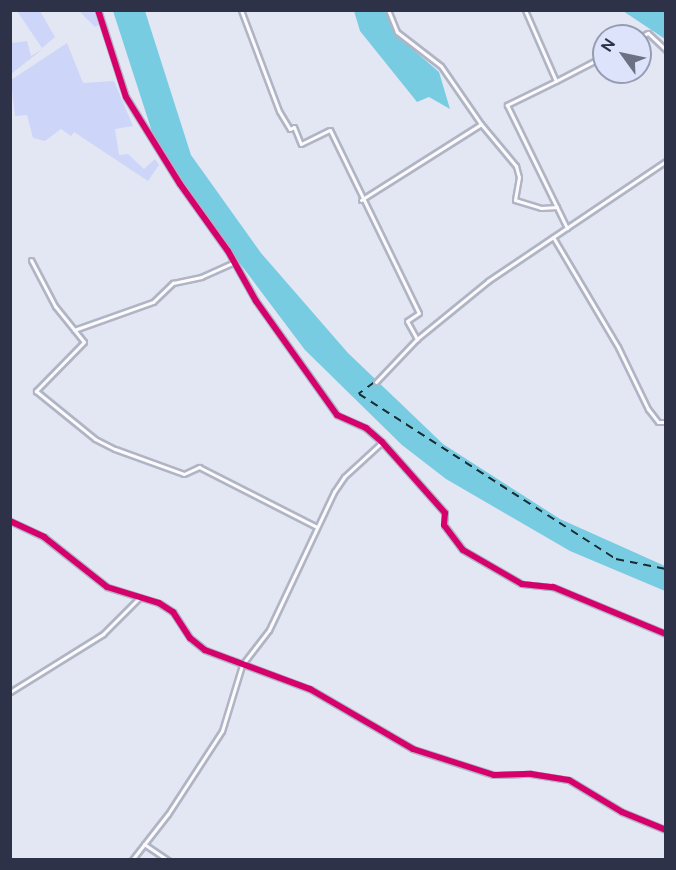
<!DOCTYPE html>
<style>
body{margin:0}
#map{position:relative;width:676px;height:870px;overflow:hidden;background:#e3e7f4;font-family:"DM Sans",sans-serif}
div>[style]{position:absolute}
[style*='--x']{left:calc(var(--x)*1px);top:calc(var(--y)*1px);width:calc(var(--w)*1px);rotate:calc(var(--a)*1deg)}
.green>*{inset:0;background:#cdd5f8}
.water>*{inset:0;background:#78cce2}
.ferry>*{height:1.5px;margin-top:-0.75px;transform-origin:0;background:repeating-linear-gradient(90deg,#182d32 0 8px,transparent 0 14px)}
.roads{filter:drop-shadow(2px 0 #b0b4c4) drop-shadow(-2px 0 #b0b4c4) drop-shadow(0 2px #b0b4c4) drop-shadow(0 -2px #b0b4c4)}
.minor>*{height:3px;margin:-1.5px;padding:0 1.5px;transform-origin:1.5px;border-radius:1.5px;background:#fbfbfd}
.cycleway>*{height:6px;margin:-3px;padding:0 3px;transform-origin:3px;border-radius:3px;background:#d6006c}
span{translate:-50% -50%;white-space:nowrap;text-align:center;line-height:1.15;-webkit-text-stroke:5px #dde3fa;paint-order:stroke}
.frame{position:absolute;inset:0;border:12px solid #2d3248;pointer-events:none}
.north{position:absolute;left:592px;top:24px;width:60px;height:60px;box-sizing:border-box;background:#dde3fa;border:2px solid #979cb3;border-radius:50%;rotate:303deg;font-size:16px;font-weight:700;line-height:24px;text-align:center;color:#2d3248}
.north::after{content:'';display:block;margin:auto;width:21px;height:27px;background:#6d7184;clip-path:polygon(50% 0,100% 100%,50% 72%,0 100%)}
</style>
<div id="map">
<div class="green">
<i style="clip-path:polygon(17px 11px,40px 11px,55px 37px,42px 48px)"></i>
<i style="clip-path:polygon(79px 11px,101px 11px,106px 21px,95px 27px)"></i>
<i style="clip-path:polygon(27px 41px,31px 56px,43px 49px,11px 74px,11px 43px)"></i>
<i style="clip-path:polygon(67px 43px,83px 83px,114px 81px,133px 126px,115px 129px,119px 155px,128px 154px,144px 169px,155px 159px,159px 165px,148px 181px,74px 132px,71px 136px,61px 129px,45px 141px,33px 138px,27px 115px,15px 116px,11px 80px)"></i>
</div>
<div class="water">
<i style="clip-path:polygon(113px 11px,145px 11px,191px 155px,261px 253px,348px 353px,443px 444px,560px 519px,665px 566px,665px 591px,570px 551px,446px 479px,402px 445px,305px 350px,199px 209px,155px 141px)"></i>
<i style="clip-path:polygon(354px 11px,386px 11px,394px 33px,439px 72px,450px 109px,429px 97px,417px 102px,360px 31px)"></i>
<i style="clip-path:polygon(623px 11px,665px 11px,665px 39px)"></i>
</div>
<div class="ferry">
<i style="--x:374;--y:383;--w:19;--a:144"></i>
<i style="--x:359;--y:394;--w:305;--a:32.7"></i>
<i style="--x:616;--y:559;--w:51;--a:11.3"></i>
</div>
<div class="roads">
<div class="minor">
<i style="--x:98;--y:10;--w:91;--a:72.2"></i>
<i style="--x:126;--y:97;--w:102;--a:58.2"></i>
<i style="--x:180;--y:184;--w:82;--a:54.4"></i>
<i style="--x:228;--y:251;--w:57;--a:60.8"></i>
<i style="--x:256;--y:301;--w:140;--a:54.6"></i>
<i style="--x:337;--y:415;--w:32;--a:24"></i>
<i style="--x:366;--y:428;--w:21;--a:41"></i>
<i style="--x:382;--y:442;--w:95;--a:48.4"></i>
<i style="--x:445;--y:513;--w:12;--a:95"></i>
<i style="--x:444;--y:525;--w:31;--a:53"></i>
<i style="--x:463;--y:550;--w:68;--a:30"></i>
<i style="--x:522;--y:584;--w:31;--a:6"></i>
<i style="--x:553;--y:587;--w:122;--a:22.6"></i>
<i style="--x:241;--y:10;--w:108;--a:69.4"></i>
<i style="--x:279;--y:111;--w:21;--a:59"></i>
<i style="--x:290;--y:129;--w:4;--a:-27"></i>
<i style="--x:294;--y:127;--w:18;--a:68"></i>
<i style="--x:301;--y:144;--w:32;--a:-26"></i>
<i style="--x:330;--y:130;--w:203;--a:64.1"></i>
<i style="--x:419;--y:313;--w:14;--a:146"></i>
<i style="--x:407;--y:321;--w:21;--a:61"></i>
<i style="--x:525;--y:10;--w:77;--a:66.4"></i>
<i style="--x:556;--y:81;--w:55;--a:153.9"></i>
<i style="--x:507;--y:105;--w:137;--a:64"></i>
<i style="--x:640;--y:37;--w:9;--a:-27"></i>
<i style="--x:648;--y:33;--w:25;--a:43"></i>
<i style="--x:556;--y:81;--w:54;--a:-27.5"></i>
<i style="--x:481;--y:124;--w:55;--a:50.2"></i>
<i style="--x:516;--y:166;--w:11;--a:75"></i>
<i style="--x:519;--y:177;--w:23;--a:100"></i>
<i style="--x:515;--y:200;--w:27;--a:17"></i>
<i style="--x:541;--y:208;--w:16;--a:-4"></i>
<i style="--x:361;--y:200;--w:142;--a:-32.3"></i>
<i style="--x:481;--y:124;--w:70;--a:-124.6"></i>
<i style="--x:441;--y:66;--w:56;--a:-142.3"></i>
<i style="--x:397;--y:32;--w:24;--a:-112"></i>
<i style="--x:553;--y:237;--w:128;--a:59.4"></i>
<i style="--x:618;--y:347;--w:69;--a:64.2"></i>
<i style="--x:648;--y:409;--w:16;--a:52"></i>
<i style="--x:658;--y:422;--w:8;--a:0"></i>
<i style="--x:31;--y:260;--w:52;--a:62.4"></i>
<i style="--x:55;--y:306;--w:46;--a:51.1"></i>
<i style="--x:84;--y:342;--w:69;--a:134.4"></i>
<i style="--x:36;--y:391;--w:76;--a:39.1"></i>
<i style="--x:95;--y:439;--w:22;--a:27"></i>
<i style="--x:115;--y:449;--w:73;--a:19.9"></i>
<i style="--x:184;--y:474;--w:17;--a:-25"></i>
<i style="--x:199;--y:467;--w:132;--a:27"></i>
<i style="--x:74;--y:330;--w:84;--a:-19.5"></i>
<i style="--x:153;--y:302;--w:28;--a:-44"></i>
<i style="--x:173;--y:283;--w:29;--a:-12"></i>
<i style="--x:201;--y:277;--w:37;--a:-24"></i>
<i style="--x:376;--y:382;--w:59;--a:-46.4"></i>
<i style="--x:417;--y:339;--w:92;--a:-39.2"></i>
<i style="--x:488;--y:281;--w:215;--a:-34"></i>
<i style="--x:10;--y:521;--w:38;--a:25"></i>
<i style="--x:44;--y:537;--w:80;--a:38.4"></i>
<i style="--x:107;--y:587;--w:54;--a:17.1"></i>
<i style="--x:159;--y:603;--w:17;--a:33"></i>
<i style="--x:173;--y:612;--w:31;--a:57"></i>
<i style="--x:190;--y:638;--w:19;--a:39"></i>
<i style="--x:205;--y:650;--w:112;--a:20.4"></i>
<i style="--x:310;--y:689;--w:119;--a:30.2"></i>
<i style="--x:413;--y:749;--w:85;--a:17.8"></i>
<i style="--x:494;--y:775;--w:37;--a:-2"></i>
<i style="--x:531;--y:774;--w:38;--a:9"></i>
<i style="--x:569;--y:780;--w:62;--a:31.1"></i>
<i style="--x:622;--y:812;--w:48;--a:22.2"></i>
<i style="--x:10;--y:692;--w:110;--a:-31.9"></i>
<i style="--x:103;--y:634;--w:52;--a:-45"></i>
<i style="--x:144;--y:844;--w:29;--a:34"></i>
<i style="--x:132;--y:860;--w:58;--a:-52"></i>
<i style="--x:168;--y:814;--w:99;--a:-57"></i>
<i style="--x:222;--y:731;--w:69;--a:-73.1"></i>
<i style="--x:242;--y:665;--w:44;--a:-52.4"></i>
<i style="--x:269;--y:630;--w:153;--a:-64.8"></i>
<i style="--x:334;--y:492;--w:18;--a:-56"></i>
<i style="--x:344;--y:477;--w:52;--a:-42.6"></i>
</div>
</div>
<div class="cycleway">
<i style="--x:98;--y:10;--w:91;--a:72.2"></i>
<i style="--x:126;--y:97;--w:102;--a:58.2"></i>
<i style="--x:180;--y:184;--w:82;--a:54.4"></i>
<i style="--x:228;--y:251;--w:57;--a:60.8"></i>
<i style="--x:256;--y:301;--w:140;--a:54.6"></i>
<i style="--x:337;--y:415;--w:32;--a:24"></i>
<i style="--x:366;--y:428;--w:21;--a:41"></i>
<i style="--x:382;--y:442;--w:95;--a:48.4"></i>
<i style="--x:445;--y:513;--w:12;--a:95"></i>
<i style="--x:444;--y:525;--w:31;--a:53"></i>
<i style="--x:463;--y:550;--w:68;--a:30"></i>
<i style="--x:522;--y:584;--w:31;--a:6"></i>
<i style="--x:553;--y:587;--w:122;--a:22.6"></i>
<i style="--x:10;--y:521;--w:38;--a:25"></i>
<i style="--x:44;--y:537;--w:80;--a:38.4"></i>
<i style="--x:107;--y:587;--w:54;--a:17.1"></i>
<i style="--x:159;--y:603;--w:17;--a:33"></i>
<i style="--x:173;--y:612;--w:31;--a:57"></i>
<i style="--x:190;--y:638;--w:19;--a:39"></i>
<i style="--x:205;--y:650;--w:112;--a:20.4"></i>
<i style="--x:310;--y:689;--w:119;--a:30.2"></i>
<i style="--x:413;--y:749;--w:85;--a:17.8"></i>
<i style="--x:494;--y:775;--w:37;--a:-2"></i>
<i style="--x:531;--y:774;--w:38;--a:9"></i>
<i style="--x:569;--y:780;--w:62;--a:31.1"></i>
<i style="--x:622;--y:812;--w:48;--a:22.2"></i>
</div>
<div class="frame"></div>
<div class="north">N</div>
</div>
